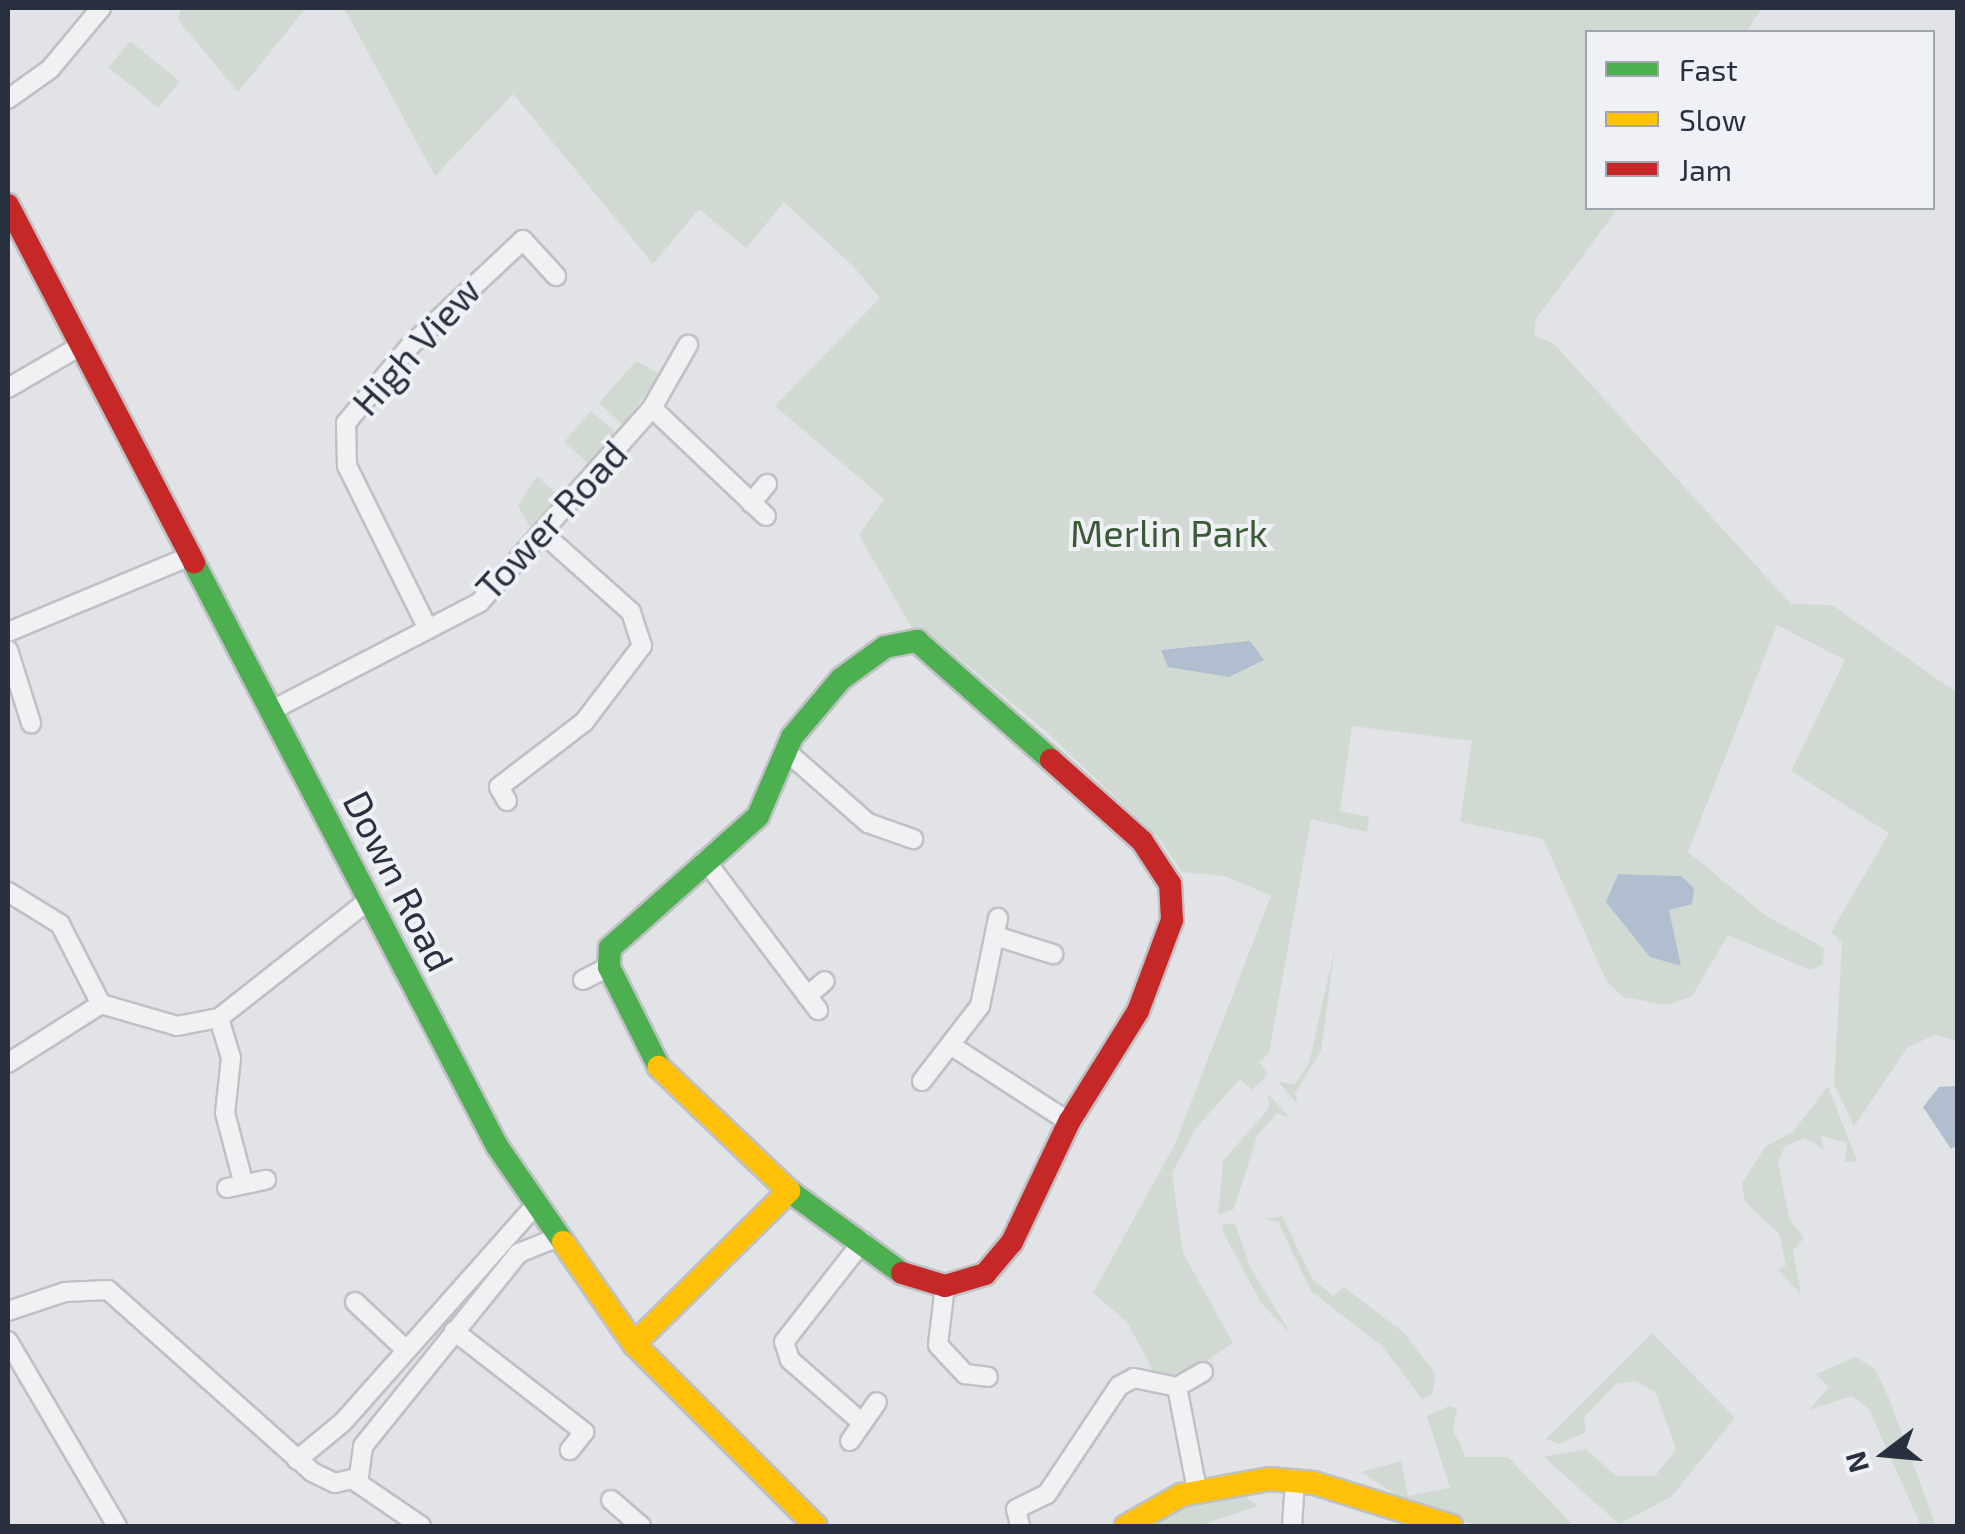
<!DOCTYPE html>
<style>
body{margin:0}
#map{position:relative;width:1965px;height:1534px;overflow:hidden;background:#e1e3e6;font-family:"Exo 2",sans-serif}
div>[style]{position:absolute}
[style*='--x']{left:calc(var(--x)*1px);top:calc(var(--y)*1px);width:calc(var(--w)*1px);rotate:calc(var(--a)*1deg)}
.green>*{inset:0;background:#d1dad2;transform-origin:0 0}
.water>*{inset:0;background:#b0bed0}
.roads{filter:drop-shadow(2px 0 #bfc1c4) drop-shadow(-2px 0 #bfc1c4) drop-shadow(0 2px #bfc1c4) drop-shadow(0 -2px #bfc1c4)}
.street>*{height:18px;margin:-9px;padding:0 9px;transform-origin:9px;border-radius:9px;background:#f1f1f3}
.fast>*{height:22px;margin:-11px;padding:0 11px;transform-origin:11px;border-radius:11px;background:#4caf50}
.slow>*{height:22px;margin:-11px;padding:0 11px;transform-origin:11px;border-radius:11px;background:#ffc107}
.jam>*{height:22px;margin:-11px;padding:0 11px;transform-origin:11px;border-radius:11px;background:#c62828}
span{translate:-50% -50%;white-space:nowrap;text-align:center;line-height:1.15;-webkit-text-stroke:8px #eff1f6;paint-order:stroke}
.street-label{font-size:38px;color:#29303f}
.park-label{font-size:38px;color:#3b5a36}
.frame{position:absolute;inset:0;border:10px solid #29303f;pointer-events:none}
.legend{position:absolute;left:1585px;top:30px;width:350px;height:180px;box-sizing:border-box;background:#eff1f6;border:2px solid #a0a4ad;margin:0;padding:12px 18px;list-style:none;font-size:30px;color:#29303f}
.legend li{display:flex;align-items:center;gap:20px;height:50px}
.legend b{width:50px;border:2px solid #a0a4ad}
.north{position:absolute;left:1835px;top:1404px;width:100px;height:100px;-webkit-text-stroke:8px #eff1f6;paint-order:stroke;rotate:254deg;font-size:28px;font-weight:700;line-height:40px;text-align:center;color:#29303f}
.north::after{content:'';display:block;margin:auto;width:35px;height:45px;background:#29303f;clip-path:polygon(50% 0,100% 100%,50% 72%,0 100%)}
</style>
<div id="map">
<div class="green">
<i style="clip-path:polygon(181px 8px,306px 8px,238px 92px,178px 20px)"></i>
<i style="clip-path:polygon(evenodd,344px 8px,1762px 8px,1746px 32px,1588px 32px,1588px 208px,1618px 208px,1536px 319px,1534px 335px,1554px 344px,1791px 604px,1832px 605px,1957px 693px,1957px 1041px,1935px 1035px,1908px 1047px,1854px 1126px,1834px 1084px,1842px 943px,1831px 932px,1889px 833px,1791px 771px,1845px 660px,1777px 625px,1688px 852px,1765px 915px,1824px 948px,1823px 964px,1811px 970px,1728px 935px,1692px 996px,1667px 1005px,1623px 997px,1606px 980px,1543px 839px,1460px 822px,1472px 741px,1352px 726px,1340px 811px,1369px 817px,1367px 832px,1311px 819px,1269px 1053px,1259px 1062px,1268px 1074px,1252px 1090px,1240px 1079px,1196px 1128px,1172px 1173px,1183px 1253px,1233px 1343px,1187px 1374px,1155px 1374px,1127px 1322px,1093px 1293px,1175px 1144px,1271px 896px,1225px 876px,1182px 872px,1157px 836px,1043px 729px,940px 642px,914px 632px,859px 535px,884px 499px,775px 406px,880px 298px,855px 268px,784px 202px,746px 248px,699px 209px,653px 264px,513px 94px,435px 176px,344px 8px,1620px 874px,1681px 876px,1694px 888px,1669px 910px,1681px 966px,1650px 957px,1607px 902px,1620px 874px)"></i>
<i style="left:130px;top:41px;width:64px;height:34px;rotate:39deg"></i>
<i style="clip-path:polygon(636px 361px,660px 374px,623px 425px,599px 403px)"></i>
<i style="left:591px;top:411px;width:35px;height:41px;rotate:41deg"></i>
<i style="clip-path:polygon(537px 476px,562px 499px,533px 532px,518px 506px)"></i>
<i style="clip-path:polygon(1335px 948px,1321px 1051px,1295px 1093px,1298px 1105px,1278px 1081px,1295px 1085px,1309px 1063px)"></i>
<i style="clip-path:polygon(1828px 1086px,1857px 1161px,1845px 1162px,1847px 1143px,1820px 1135px,1824px 1150px,1805px 1138px,1785px 1146px,1778px 1163px,1789px 1218px,1804px 1238px,1793px 1251px,1801px 1294px,1778px 1270px,1786px 1265px,1779px 1234px,1745px 1202px,1742px 1183px,1766px 1146px,1793px 1132px)"></i>
<i style="clip-path:polygon(1268px 1094px,1291px 1119px,1277px 1113px,1257px 1136px,1234px 1209px,1218px 1215px,1223px 1161px,1269px 1108px)"></i>
<i style="clip-path:polygon(1282px 1216px,1312px 1278px,1333px 1296px,1344px 1287px,1404px 1333px,1436px 1375px,1432px 1394px,1422px 1399px,1382px 1346px,1311px 1291px,1278px 1222px,1264px 1219px)"></i>
<i style="clip-path:polygon(1235px 1223px,1251px 1269px,1291px 1334px,1261px 1303px,1224px 1234px,1222px 1225px)"></i>
<i style="clip-path:polygon(1652px 1333px,1735px 1418px,1671px 1497px,1619px 1524px,1544px 1457px,1586px 1449px,1616px 1476px,1655px 1476px,1676px 1449px,1656px 1393px,1636px 1381px,1616px 1384px,1584px 1417px,1586px 1432px,1559px 1444px,1546px 1439px)"></i>
<i style="clip-path:polygon(1856px 1357px,1875px 1369px,1888px 1396px,1936px 1526px,1921px 1526px,1869px 1409px,1852px 1396px,1809px 1410px,1829px 1387px,1816px 1374px)"></i>
<i style="clip-path:polygon(1449px 1406px,1457px 1408px,1453px 1430px,1466px 1457px,1508px 1457px,1574px 1526px,1477px 1526px,1403px 1500px,1362px 1472px,1401px 1461px,1408px 1496px,1450px 1488px,1427px 1416px)"></i>
<i style="clip-path:polygon(1238px 1491px,1257px 1506px,1199px 1526px,1140px 1526px,1185px 1502px)"></i>
</div>
<div class="water">
<i style="clip-path:polygon(1250px 641px,1264px 660px,1229px 677px,1168px 667px,1161px 650px)"></i>
<i style="clip-path:polygon(1618px 874px,1681px 876px,1694px 888px,1692px 904px,1669px 910px,1681px 966px,1650px 957px,1606px 902px)"></i>
<i style="clip-path:polygon(1957px 1086px,1957px 1145px,1951px 1149px,1923px 1107px,1939px 1087px)"></i>
</div>
<div class="roads">
<div class="street">
<i style="--x:8;--y:99;--w:52;--a:-35.5"></i>
<i style="--x:50;--y:69;--w:80;--a:-50.1"></i>
<i style="--x:8;--y:388;--w:86;--a:-30.2"></i>
<i style="--x:652;--y:408;--w:157;--a:43.5"></i>
<i style="--x:751;--y:503;--w:25;--a:-50"></i>
<i style="--x:428;--y:629;--w:182;--a:-116.4"></i>
<i style="--x:347;--y:466;--w:43;--a:-91.3"></i>
<i style="--x:346;--y:423;--w:100;--a:-50.3"></i>
<i style="--x:410;--y:346;--w:155;--a:-43.2"></i>
<i style="--x:523;--y:240;--w:49;--a:47.5"></i>
<i style="--x:8;--y:632;--w:198;--a:-22.6"></i>
<i style="--x:8;--y:650;--w:77;--a:72.5"></i>
<i style="--x:272;--y:710;--w:234;--a:-27.4"></i>
<i style="--x:480;--y:602;--w:259;--a:-48.4"></i>
<i style="--x:652;--y:408;--w:73;--a:-60.3"></i>
<i style="--x:786;--y:751;--w:109;--a:41.3"></i>
<i style="--x:868;--y:823;--w:48;--a:19.6"></i>
<i style="--x:507;--y:801;--w:16;--a:-120"></i>
<i style="--x:499;--y:787;--w:107;--a:-37.4"></i>
<i style="--x:584;--y:722;--w:96;--a:-52.7"></i>
<i style="--x:642;--y:646;--w:36;--a:-108"></i>
<i style="--x:631;--y:612;--w:114;--a:-138.2"></i>
<i style="--x:705;--y:860;--w:188;--a:53"></i>
<i style="--x:8;--y:892;--w:61;--a:31.6"></i>
<i style="--x:60;--y:924;--w:90;--a:62.9"></i>
<i style="--x:999;--y:937;--w:57;--a:17.5"></i>
<i style="--x:583;--y:980;--w:29;--a:-27"></i>
<i style="--x:807;--y:996;--w:23;--a:-40"></i>
<i style="--x:219;--y:1018;--w:42;--a:73.3"></i>
<i style="--x:231;--y:1058;--w:55;--a:96.2"></i>
<i style="--x:225;--y:1113;--w:70;--a:75.2"></i>
<i style="--x:955;--y:1048;--w:136;--a:33"></i>
<i style="--x:8;--y:1063;--w:110;--a:-32.4"></i>
<i style="--x:101;--y:1004;--w:79;--a:16.1"></i>
<i style="--x:177;--y:1026;--w:43;--a:-10.8"></i>
<i style="--x:219;--y:1018;--w:191;--a:-38.2"></i>
<i style="--x:922;--y:1081;--w:95;--a:-52.3"></i>
<i style="--x:980;--y:1006;--w:90;--a:-78.4"></i>
<i style="--x:227;--y:1188;--w:40;--a:-12"></i>
<i style="--x:945;--y:1286;--w:59;--a:96.8"></i>
<i style="--x:938;--y:1345;--w:40;--a:47"></i>
<i style="--x:965;--y:1374;--w:23;--a:7"></i>
<i style="--x:355;--y:1302;--w:69;--a:43.2"></i>
<i style="--x:8;--y:1311;--w:60;--a:-18.4"></i>
<i style="--x:65;--y:1292;--w:43;--a:-2.7"></i>
<i style="--x:108;--y:1290;--w:273;--a:41.7"></i>
<i style="--x:312;--y:1472;--w:25;--a:26"></i>
<i style="--x:335;--y:1483;--w:22;--a:-13"></i>
<i style="--x:454;--y:1331;--w:165;--a:37.8"></i>
<i style="--x:584;--y:1432;--w:23;--a:128"></i>
<i style="--x:8;--y:1341;--w:215;--a:59.5"></i>
<i style="--x:1177;--y:1387;--w:30;--a:-30"></i>
<i style="--x:860;--y:1421;--w:93;--a:-138.9"></i>
<i style="--x:790;--y:1360;--w:19;--a:-108"></i>
<i style="--x:784;--y:1342;--w:128;--a:-52"></i>
<i style="--x:850;--y:1441;--w:47;--a:-55.3"></i>
<i style="--x:297;--y:1460;--w:60;--a:-39.6"></i>
<i style="--x:343;--y:1422;--w:289;--a:-48.4"></i>
<i style="--x:611;--y:1500;--w:40;--a:41"></i>
<i style="--x:421;--y:1526;--w:76;--a:-145.7"></i>
<i style="--x:358;--y:1483;--w:37;--a:-82"></i>
<i style="--x:363;--y:1446;--w:248;--a:-51.1"></i>
<i style="--x:519;--y:1253;--w:40;--a:-22"></i>
<i style="--x:1020;--y:1526;--w:17;--a:-103"></i>
<i style="--x:1016;--y:1509;--w:34;--a:-26"></i>
<i style="--x:1047;--y:1494;--w:130;--a:-56.3"></i>
<i style="--x:1119;--y:1386;--w:17;--a:-28"></i>
<i style="--x:1134;--y:1378;--w:44;--a:11.8"></i>
<i style="--x:1177;--y:1387;--w:105;--a:79"></i>
<i style="--x:1292;--y:1526;--w:45;--a:-86.2"></i>
</div>
<div class="fast">
<i style="--x:194;--y:563;--w:657;--a:62.54"></i>
<i style="--x:497;--y:1146;--w:116;--a:55.5"></i>
<i style="--x:659;--y:1067;--w:112;--a:-116.6"></i>
<i style="--x:609;--y:967;--w:19;--a:-87"></i>
<i style="--x:610;--y:948;--w:198;--a:-41.7"></i>
<i style="--x:758;--y:816;--w:86;--a:-66.7"></i>
<i style="--x:792;--y:737;--w:76;--a:-49.8"></i>
<i style="--x:841;--y:679;--w:54;--a:-36"></i>
<i style="--x:885;--y:647;--w:33;--a:-11"></i>
<i style="--x:917;--y:641;--w:179;--a:41.6"></i>
<i style="--x:789;--y:1191;--w:140;--a:36"></i>
</div>
<div class="slow">
<i style="--x:563;--y:1242;--w:124;--a:55.2"></i>
<i style="--x:634;--y:1344;--w:257;--a:45"></i>
<i style="--x:634;--y:1344;--w:218;--a:-44.6"></i>
<i style="--x:789;--y:1191;--w:180;--a:-136.4"></i>
<i style="--x:1126;--y:1526;--w:63;--a:-29.4"></i>
<i style="--x:1181;--y:1495;--w:89;--a:-10.3"></i>
<i style="--x:1269;--y:1479;--w:45;--a:5.1"></i>
<i style="--x:1314;--y:1483;--w:144;--a:17.4"></i>
</div>
<div class="jam">
<i style="--x:8;--y:205;--w:403;--a:62.5"></i>
<i style="--x:902;--y:1273;--w:45;--a:16.8"></i>
<i style="--x:945;--y:1286;--w:42;--a:-16.7"></i>
<i style="--x:985;--y:1274;--w:42;--a:-49.8"></i>
<i style="--x:1012;--y:1242;--w:133;--a:-64.6"></i>
<i style="--x:1069;--y:1122;--w:131;--a:-58.1"></i>
<i style="--x:1138;--y:1011;--w:97;--a:-69.5"></i>
<i style="--x:1172;--y:920;--w:36;--a:-93"></i>
<i style="--x:1170;--y:884;--w:51;--a:-123.1"></i>
<i style="--x:1142;--y:841;--w:122;--a:-138.3"></i>
</div>
</div>
<div class="street-label">
<span style="left:416px;top:346px;rotate:-48deg">High View</span>
<span style="left:551px;top:520px;rotate:-47deg">Tower Road</span>
<span style="left:399px;top:881px;rotate:63deg">Down Road</span>
</div>
<div class="park-label">
<span style="left:1169px;top:533px">Merlin Park</span>
</div>
<div class="frame"></div>
<ul class="legend">
<li><b style="height:12px;background:#4caf50"></b>Fast</li>
<li><b style="height:12px;background:#ffc107"></b>Slow</li>
<li><b style="height:12px;background:#c62828"></b>Jam</li>
</ul>
<div class="north">N</div>
</div>
